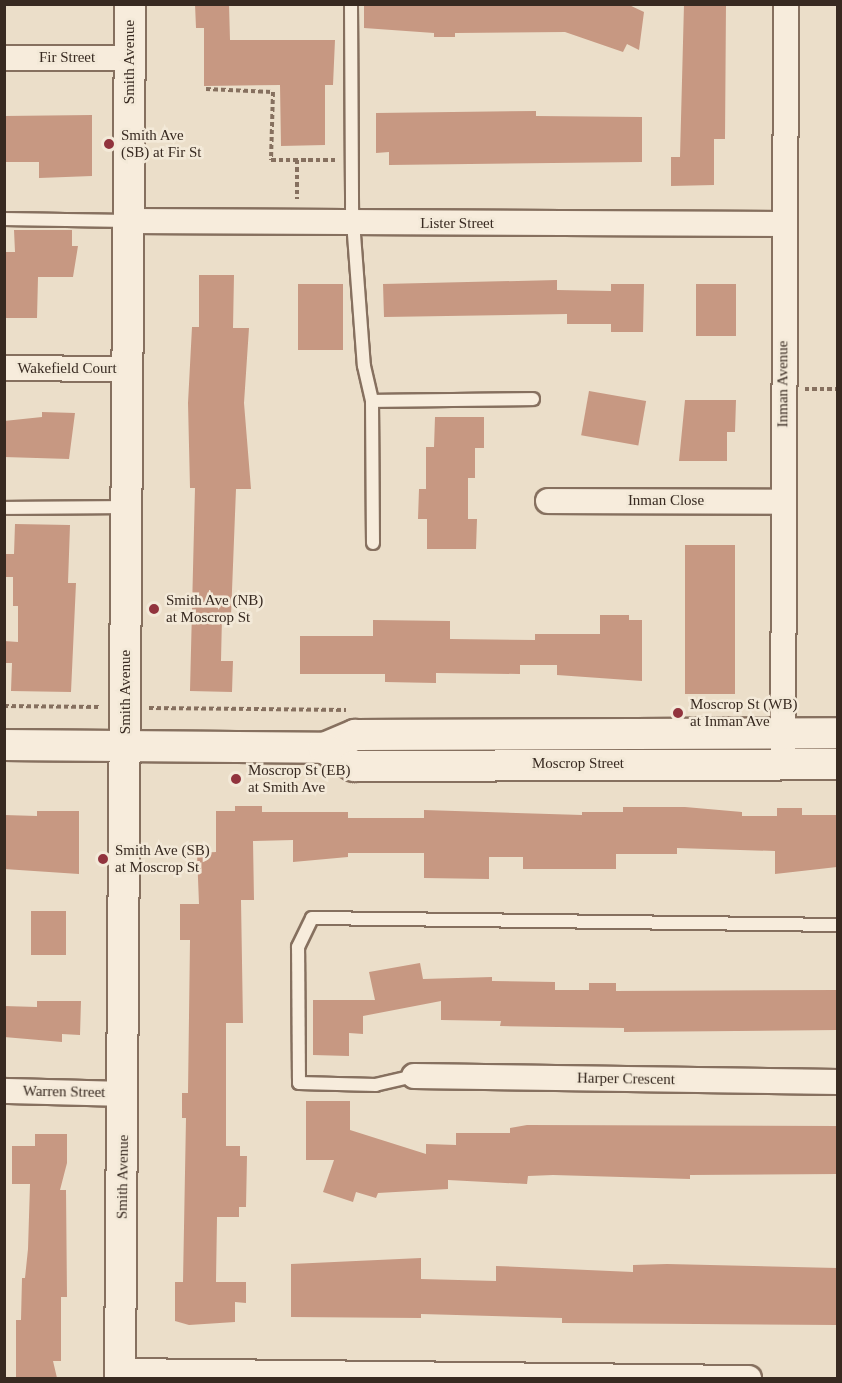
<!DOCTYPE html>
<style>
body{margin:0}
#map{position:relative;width:842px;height:1383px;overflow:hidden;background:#ebdec9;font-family:Georgia,serif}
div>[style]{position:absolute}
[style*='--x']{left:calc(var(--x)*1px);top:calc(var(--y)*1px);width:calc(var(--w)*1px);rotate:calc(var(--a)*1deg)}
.building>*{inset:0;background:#c79882;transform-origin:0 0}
.path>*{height:4px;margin-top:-2px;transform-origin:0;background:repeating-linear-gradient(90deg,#86705f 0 4.5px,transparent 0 7.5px)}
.roads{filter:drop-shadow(2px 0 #86705f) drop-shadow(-2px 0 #86705f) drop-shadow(0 2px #86705f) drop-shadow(0 -2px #86705f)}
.service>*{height:12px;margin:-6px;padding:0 6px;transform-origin:6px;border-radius:6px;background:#f7ecdc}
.minor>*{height:24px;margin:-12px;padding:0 12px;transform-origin:12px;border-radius:12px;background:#f7ecdc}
.tertiary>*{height:30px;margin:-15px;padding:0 15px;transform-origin:15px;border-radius:15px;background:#f7ecdc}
.dots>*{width:16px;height:16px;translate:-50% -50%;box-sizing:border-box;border:3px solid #f3e9d8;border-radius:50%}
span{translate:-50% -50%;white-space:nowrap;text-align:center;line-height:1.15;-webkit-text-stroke:5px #f3e9d8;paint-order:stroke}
.street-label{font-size:15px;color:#382a21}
.poi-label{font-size:15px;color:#382a21}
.left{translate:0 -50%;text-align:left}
.frame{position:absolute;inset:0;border:6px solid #382a21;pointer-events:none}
</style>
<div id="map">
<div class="building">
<i style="clip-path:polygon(195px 4px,229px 4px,230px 40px,335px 40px,333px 85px,325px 85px,325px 145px,281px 146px,280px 85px,204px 86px,204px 28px,196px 28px)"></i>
<i style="clip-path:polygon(364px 4px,627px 4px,644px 12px,639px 50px,627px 44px,623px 52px,565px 32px,455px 33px,455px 37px,434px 37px,434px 33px,364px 28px)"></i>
<i style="clip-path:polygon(684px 4px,726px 4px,725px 139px,714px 139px,714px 185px,671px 186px,671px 157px,680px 157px)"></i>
<i style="clip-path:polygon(536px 111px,536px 116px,642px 117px,642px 162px,389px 165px,389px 152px,376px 153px,376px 113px)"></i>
<i style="clip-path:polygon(92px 115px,92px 176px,39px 178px,39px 162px,4px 162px,4px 116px)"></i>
<i style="clip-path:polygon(14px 230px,72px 230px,72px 246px,78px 246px,73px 277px,38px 277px,37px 318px,4px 318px,4px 252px,15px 252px)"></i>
<i style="clip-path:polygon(199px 275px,234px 275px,233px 328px,249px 328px,244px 403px,251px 489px,236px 489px,231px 616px,222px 616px,221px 661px,233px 661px,232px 692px,190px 691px,195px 488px,190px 488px,188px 403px,192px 327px,199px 327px)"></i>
<i style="clip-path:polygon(557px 280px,557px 290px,611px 291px,611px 284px,644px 284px,643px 332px,611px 332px,611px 324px,567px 324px,567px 314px,384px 317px,383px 284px)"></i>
<i style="left:298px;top:284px;width:45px;height:66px"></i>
<i style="left:696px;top:284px;width:40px;height:52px"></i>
<i style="left:589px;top:391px;width:58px;height:45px;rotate:10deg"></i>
<i style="clip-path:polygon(685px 400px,736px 400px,735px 432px,727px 432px,727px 461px,679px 461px)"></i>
<i style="clip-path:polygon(42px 412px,75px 413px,69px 459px,4px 457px,4px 421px,42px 417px)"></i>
<i style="clip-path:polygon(435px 417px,484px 417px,484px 448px,475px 448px,475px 478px,468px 478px,468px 519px,477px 519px,476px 549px,427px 549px,427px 519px,418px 519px,419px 489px,426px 489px,426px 447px,434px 447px)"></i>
<i style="clip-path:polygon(15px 524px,70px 525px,68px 583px,76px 583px,71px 692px,11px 691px,12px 663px,4px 663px,4px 641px,18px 642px,18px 606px,13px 606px,13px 577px,4px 577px,4px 554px,14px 554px)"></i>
<i style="left:685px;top:545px;width:50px;height:149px"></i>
<i style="clip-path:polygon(600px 615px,629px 615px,629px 620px,642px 620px,642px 681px,557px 675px,557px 665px,520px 665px,520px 674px,436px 673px,436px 683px,385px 682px,385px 674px,300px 674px,300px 636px,373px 636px,373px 620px,450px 621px,450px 639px,535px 640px,535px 634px,600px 634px)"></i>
<i style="clip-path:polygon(235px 806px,262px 806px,262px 812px,348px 812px,348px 818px,424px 818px,424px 810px,582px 815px,582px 812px,623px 812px,623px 807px,685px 807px,742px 812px,742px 816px,777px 816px,777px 808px,802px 808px,802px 815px,837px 815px,837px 867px,775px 874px,775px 851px,677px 848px,677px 854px,616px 854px,616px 869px,523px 869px,523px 857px,489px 857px,489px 879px,424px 878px,424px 853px,348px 853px,348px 857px,293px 862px,293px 840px,253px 841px,254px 900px,241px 900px,243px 1023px,226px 1023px,226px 1146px,240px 1146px,240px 1156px,247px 1156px,246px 1207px,239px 1207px,239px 1217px,217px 1217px,216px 1282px,246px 1282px,246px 1303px,235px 1302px,235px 1322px,189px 1325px,175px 1321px,175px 1282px,183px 1282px,186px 1118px,182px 1118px,182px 1093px,188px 1093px,190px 940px,180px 940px,180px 904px,199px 904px,197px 853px,216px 852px,216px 811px,235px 811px)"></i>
<i style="clip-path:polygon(37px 811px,79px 811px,79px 874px,4px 869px,4px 815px,37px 816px)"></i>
<i style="left:31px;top:911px;width:35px;height:44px"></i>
<i style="clip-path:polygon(420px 963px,423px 979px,492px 977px,492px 981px,555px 982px,555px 990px,589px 990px,589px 983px,616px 983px,616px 991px,837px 990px,837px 1030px,624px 1032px,624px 1028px,500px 1026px,501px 1021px,441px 1020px,441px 1001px,363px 1016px,363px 1034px,349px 1033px,349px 1056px,313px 1055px,313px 1000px,375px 1000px,369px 972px)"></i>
<i style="clip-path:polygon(37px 1001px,81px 1001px,80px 1035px,62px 1034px,62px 1042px,4px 1037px,4px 1006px,37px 1007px)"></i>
<i style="clip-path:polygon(306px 1101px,350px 1101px,350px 1130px,426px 1154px,426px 1144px,456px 1145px,456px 1133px,510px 1133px,510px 1128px,527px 1125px,837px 1126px,837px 1174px,690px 1175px,690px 1179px,553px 1175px,528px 1176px,527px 1184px,448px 1180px,448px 1189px,378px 1193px,376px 1198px,356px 1192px,353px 1202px,323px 1192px,334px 1160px,306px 1160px)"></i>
<i style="clip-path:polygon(35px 1134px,67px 1134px,67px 1163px,60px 1190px,66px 1190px,67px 1297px,61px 1297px,61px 1361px,53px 1361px,57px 1378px,16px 1378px,16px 1320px,21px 1320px,22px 1278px,25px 1278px,28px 1249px,30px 1184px,12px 1184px,12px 1146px,35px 1146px)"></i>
<i style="clip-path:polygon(421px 1258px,421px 1279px,496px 1281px,496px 1266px,633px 1272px,633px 1265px,667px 1264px,837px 1268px,837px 1325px,562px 1323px,562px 1318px,421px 1314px,421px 1318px,291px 1317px,291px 1264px)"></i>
</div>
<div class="path">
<i style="--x:206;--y:89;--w:67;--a:2.6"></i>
<i style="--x:273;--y:92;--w:68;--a:91.7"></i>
<i style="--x:271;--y:160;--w:65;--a:0"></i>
<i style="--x:297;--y:160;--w:39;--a:90"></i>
<i style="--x:805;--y:389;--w:33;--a:0"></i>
<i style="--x:4;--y:706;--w:96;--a:0.6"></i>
<i style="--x:149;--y:708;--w:197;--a:0.6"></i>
</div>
<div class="roads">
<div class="service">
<i style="--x:351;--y:4;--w:204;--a:89.7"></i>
<i style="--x:352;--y:208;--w:158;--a:85.7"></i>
<i style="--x:364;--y:366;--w:36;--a:77"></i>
<i style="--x:372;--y:401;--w:142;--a:89.6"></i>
<i style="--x:4;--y:219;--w:124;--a:0.9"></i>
<i style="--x:372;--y:401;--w:161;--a:-0.7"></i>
<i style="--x:4;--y:508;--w:122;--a:-0.5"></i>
<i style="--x:414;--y:1076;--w:39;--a:167"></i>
<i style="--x:376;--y:1085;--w:77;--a:-178.5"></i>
<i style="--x:299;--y:1083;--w:136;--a:-90.4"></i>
<i style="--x:298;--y:947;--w:32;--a:-64"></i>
<i style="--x:312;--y:918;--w:526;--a:0.76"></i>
</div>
<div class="minor">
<i style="--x:4;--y:58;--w:126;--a:0"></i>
<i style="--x:129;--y:221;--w:655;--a:0.26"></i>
<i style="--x:4;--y:368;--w:125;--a:0.5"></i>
<i style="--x:548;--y:501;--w:236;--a:0.2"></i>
<i style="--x:783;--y:763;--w:759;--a:-89.77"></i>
<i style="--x:414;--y:1076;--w:424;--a:0.8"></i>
<i style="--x:4;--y:1091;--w:120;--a:1.4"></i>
<i style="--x:120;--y:1371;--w:629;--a:0.64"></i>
</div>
<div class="tertiary">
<i style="--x:4;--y:745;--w:320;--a:0.5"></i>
<i style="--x:324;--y:748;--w:34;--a:-23"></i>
<i style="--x:355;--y:735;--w:483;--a:-0.2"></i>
<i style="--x:324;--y:748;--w:35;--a:31"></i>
<i style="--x:354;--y:766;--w:484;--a:-0.2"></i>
<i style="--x:120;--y:1378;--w:1374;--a:-89.58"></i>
</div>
</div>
<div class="dots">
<i style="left:109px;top:144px;background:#91333d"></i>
<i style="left:154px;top:609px;background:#91333d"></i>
<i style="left:678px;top:713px;background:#91333d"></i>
<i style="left:236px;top:779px;background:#91333d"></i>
<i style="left:103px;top:859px;background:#91333d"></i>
</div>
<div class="street-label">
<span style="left:67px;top:58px">Fir Street</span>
<span style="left:130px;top:62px;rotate:-90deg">Smith Avenue</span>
<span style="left:457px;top:224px">Lister Street</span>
<span style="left:67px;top:369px">Wakefield Court</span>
<span style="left:783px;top:384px;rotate:-90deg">Inman Avenue</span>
<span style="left:666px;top:501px">Inman Close</span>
<span style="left:126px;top:692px;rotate:-90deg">Smith Avenue</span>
<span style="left:578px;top:764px">Moscrop Street</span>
<span style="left:626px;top:1079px;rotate:1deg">Harper Crescent</span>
<span style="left:64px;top:1092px;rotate:1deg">Warren Street</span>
<span style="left:123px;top:1177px;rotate:-89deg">Smith Avenue</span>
</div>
<div class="poi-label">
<span class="left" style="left:121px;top:144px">Smith Ave<br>(SB) at Fir St</span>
<span class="left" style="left:166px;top:609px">Smith Ave (NB)<br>at Moscrop St</span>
<span class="left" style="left:690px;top:713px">Moscrop St (WB)<br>at Inman Ave</span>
<span class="left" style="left:248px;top:779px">Moscrop St (EB)<br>at Smith Ave</span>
<span class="left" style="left:115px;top:859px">Smith Ave (SB)<br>at Moscrop St</span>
</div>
<div class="frame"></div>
</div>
